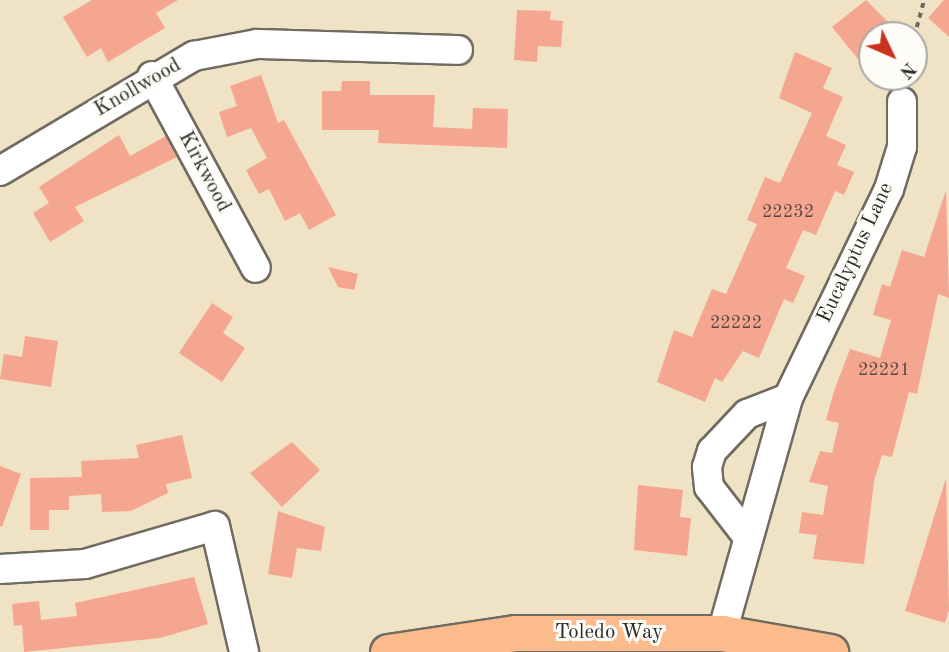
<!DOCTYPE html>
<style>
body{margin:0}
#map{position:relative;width:949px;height:652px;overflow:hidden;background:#f0e2c5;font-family:"Old Standard TT",serif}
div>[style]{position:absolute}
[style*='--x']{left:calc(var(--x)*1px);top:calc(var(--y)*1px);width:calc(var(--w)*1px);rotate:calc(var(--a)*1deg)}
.building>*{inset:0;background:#f5a690}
.path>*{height:3.5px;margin-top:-1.75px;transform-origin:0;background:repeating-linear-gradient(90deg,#706b61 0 5px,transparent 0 10px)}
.roads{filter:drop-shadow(2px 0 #706b61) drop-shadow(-2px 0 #706b61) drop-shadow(0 2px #706b61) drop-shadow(0 -2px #706b61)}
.minor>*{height:28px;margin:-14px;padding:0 14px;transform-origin:14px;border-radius:14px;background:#fff}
.major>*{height:35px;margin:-17.5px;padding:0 17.5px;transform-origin:17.5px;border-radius:17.5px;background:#fbbb8d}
span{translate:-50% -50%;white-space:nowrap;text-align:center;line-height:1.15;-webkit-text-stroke:6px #fdfcf7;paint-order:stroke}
.number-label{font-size:18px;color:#5e4a44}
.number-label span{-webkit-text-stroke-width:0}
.street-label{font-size:21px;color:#2b2b2b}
.north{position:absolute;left:858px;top:21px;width:70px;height:70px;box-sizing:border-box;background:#fdfcf7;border:2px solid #a9a8a5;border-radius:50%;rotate:134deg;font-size:19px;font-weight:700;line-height:28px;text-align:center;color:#2b2b2b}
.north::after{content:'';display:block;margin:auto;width:24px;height:32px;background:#c8321e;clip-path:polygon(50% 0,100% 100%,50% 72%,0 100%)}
</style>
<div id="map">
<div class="building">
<i style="clip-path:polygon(92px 0,178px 0,156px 13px,165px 28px,108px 62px,101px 48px,87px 57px,63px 17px)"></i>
<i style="clip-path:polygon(866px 0,901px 35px,872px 35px,872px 48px,858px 59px,832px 27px)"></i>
<i style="clip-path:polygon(944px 0,949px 0,949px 37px,928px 18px)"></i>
<i style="clip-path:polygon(517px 10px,551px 11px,550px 20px,563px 21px,561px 47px,538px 46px,537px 62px,514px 60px)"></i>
<i style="clip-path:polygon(795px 52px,832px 68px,823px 88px,843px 97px,826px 136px,846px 145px,837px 165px,854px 172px,844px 195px,835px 191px,816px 235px,803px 230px,786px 268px,805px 276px,793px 303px,784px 299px,759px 358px,743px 351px,722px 382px,715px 378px,705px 402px,657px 382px,674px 330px,692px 337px,712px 289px,726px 294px,757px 224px,747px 220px,765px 177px,780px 183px,812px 113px,779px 98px)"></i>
<i style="clip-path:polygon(261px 75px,278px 123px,284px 120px,336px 215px,309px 230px,300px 213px,285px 221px,269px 189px,259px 194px,246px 170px,267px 158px,251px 128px,227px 137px,219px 112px,237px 106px,230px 86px)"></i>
<i style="clip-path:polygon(342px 81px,370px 81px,370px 95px,435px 95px,433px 127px,472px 129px,473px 108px,508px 109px,507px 148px,378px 143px,379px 130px,322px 130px,322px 91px,341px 91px)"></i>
<i style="clip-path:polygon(119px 135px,130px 156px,166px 136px,177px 157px,75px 207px,84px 221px,50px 242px,33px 213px,49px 203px,39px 187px)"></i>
<i style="clip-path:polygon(946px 190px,949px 298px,938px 294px,917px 394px,909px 392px,892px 457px,882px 455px,874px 481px,864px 564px,813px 559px,817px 535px,799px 533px,802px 512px,823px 515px,828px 486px,809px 482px,820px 451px,832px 453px,839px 423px,826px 420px,834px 391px,850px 349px,880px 358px,891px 320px,873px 315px,882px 284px,890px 287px,902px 250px,924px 257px)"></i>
<i style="clip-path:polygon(328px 267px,358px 274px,354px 290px,338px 287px)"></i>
<i style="clip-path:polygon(212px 303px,233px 317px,223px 333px,245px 348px,222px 382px,179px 353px)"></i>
<i style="clip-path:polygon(25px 336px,58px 341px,51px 387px,0 379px,4px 354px,22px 357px)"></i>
<i style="clip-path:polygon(182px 435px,192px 478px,166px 484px,168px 493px,131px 511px,102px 512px,101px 494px,69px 496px,69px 510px,49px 510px,49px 530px,30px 530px,30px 478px,82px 477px,81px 461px,139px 458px,136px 445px)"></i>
<i style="clip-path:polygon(292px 442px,320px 470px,282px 507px,250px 473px)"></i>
<i style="clip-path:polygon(0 466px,21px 474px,2px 527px,0 526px)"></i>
<i style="clip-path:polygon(946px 478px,949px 610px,945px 623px,905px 611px)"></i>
<i style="clip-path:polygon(638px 485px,683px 490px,680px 517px,691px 518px,687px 556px,634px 550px)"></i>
<i style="clip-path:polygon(278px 511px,325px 527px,321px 551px,297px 548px,292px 578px,268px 574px)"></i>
<i style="clip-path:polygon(194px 577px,208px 624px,160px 638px,24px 652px,22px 625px,14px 626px,12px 604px,39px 601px,41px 620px,77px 616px,75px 603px)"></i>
</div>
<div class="path">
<i style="--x:914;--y:37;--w:38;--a:-75"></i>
</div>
<div class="roads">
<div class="minor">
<i style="--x:152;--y:76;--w:218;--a:61.6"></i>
<i style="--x:0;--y:171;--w:226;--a:-30.7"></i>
<i style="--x:194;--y:56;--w:64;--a:-10.8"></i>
<i style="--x:257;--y:44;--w:201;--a:1.7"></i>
<i style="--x:747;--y:536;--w:62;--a:-127.8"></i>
<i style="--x:709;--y:487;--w:20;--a:-96"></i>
<i style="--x:707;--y:467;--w:17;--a:-73"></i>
<i style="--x:712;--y:451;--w:51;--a:-46.6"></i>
<i style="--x:747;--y:414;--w:44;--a:-21.3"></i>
<i style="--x:0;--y:569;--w:85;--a:-3.4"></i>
<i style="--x:85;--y:564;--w:135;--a:-16.3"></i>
<i style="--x:215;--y:526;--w:129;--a:77"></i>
<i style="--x:722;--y:633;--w:244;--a:-74.3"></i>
<i style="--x:788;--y:398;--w:232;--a:-64.2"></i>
<i style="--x:889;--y:189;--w:44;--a:-72.8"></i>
<i style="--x:902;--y:147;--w:45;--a:-90"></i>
</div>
<div class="major">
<i style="--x:388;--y:652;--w:128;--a:-8.5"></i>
<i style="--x:515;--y:633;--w:207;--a:0"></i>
<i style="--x:722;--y:633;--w:110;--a:10"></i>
</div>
</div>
<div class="number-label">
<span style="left:788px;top:212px">22232</span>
<span style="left:736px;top:323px">22222</span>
<span style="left:884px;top:370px">22221</span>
</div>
<div class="street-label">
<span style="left:138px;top:88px;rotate:-30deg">Knollwood</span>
<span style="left:204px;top:172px;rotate:62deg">Kirkwood</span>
<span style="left:856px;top:253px;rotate:-65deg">Eucalyptus Lane</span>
<span style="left:609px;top:633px">Toledo Way</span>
</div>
<div class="north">N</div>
</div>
